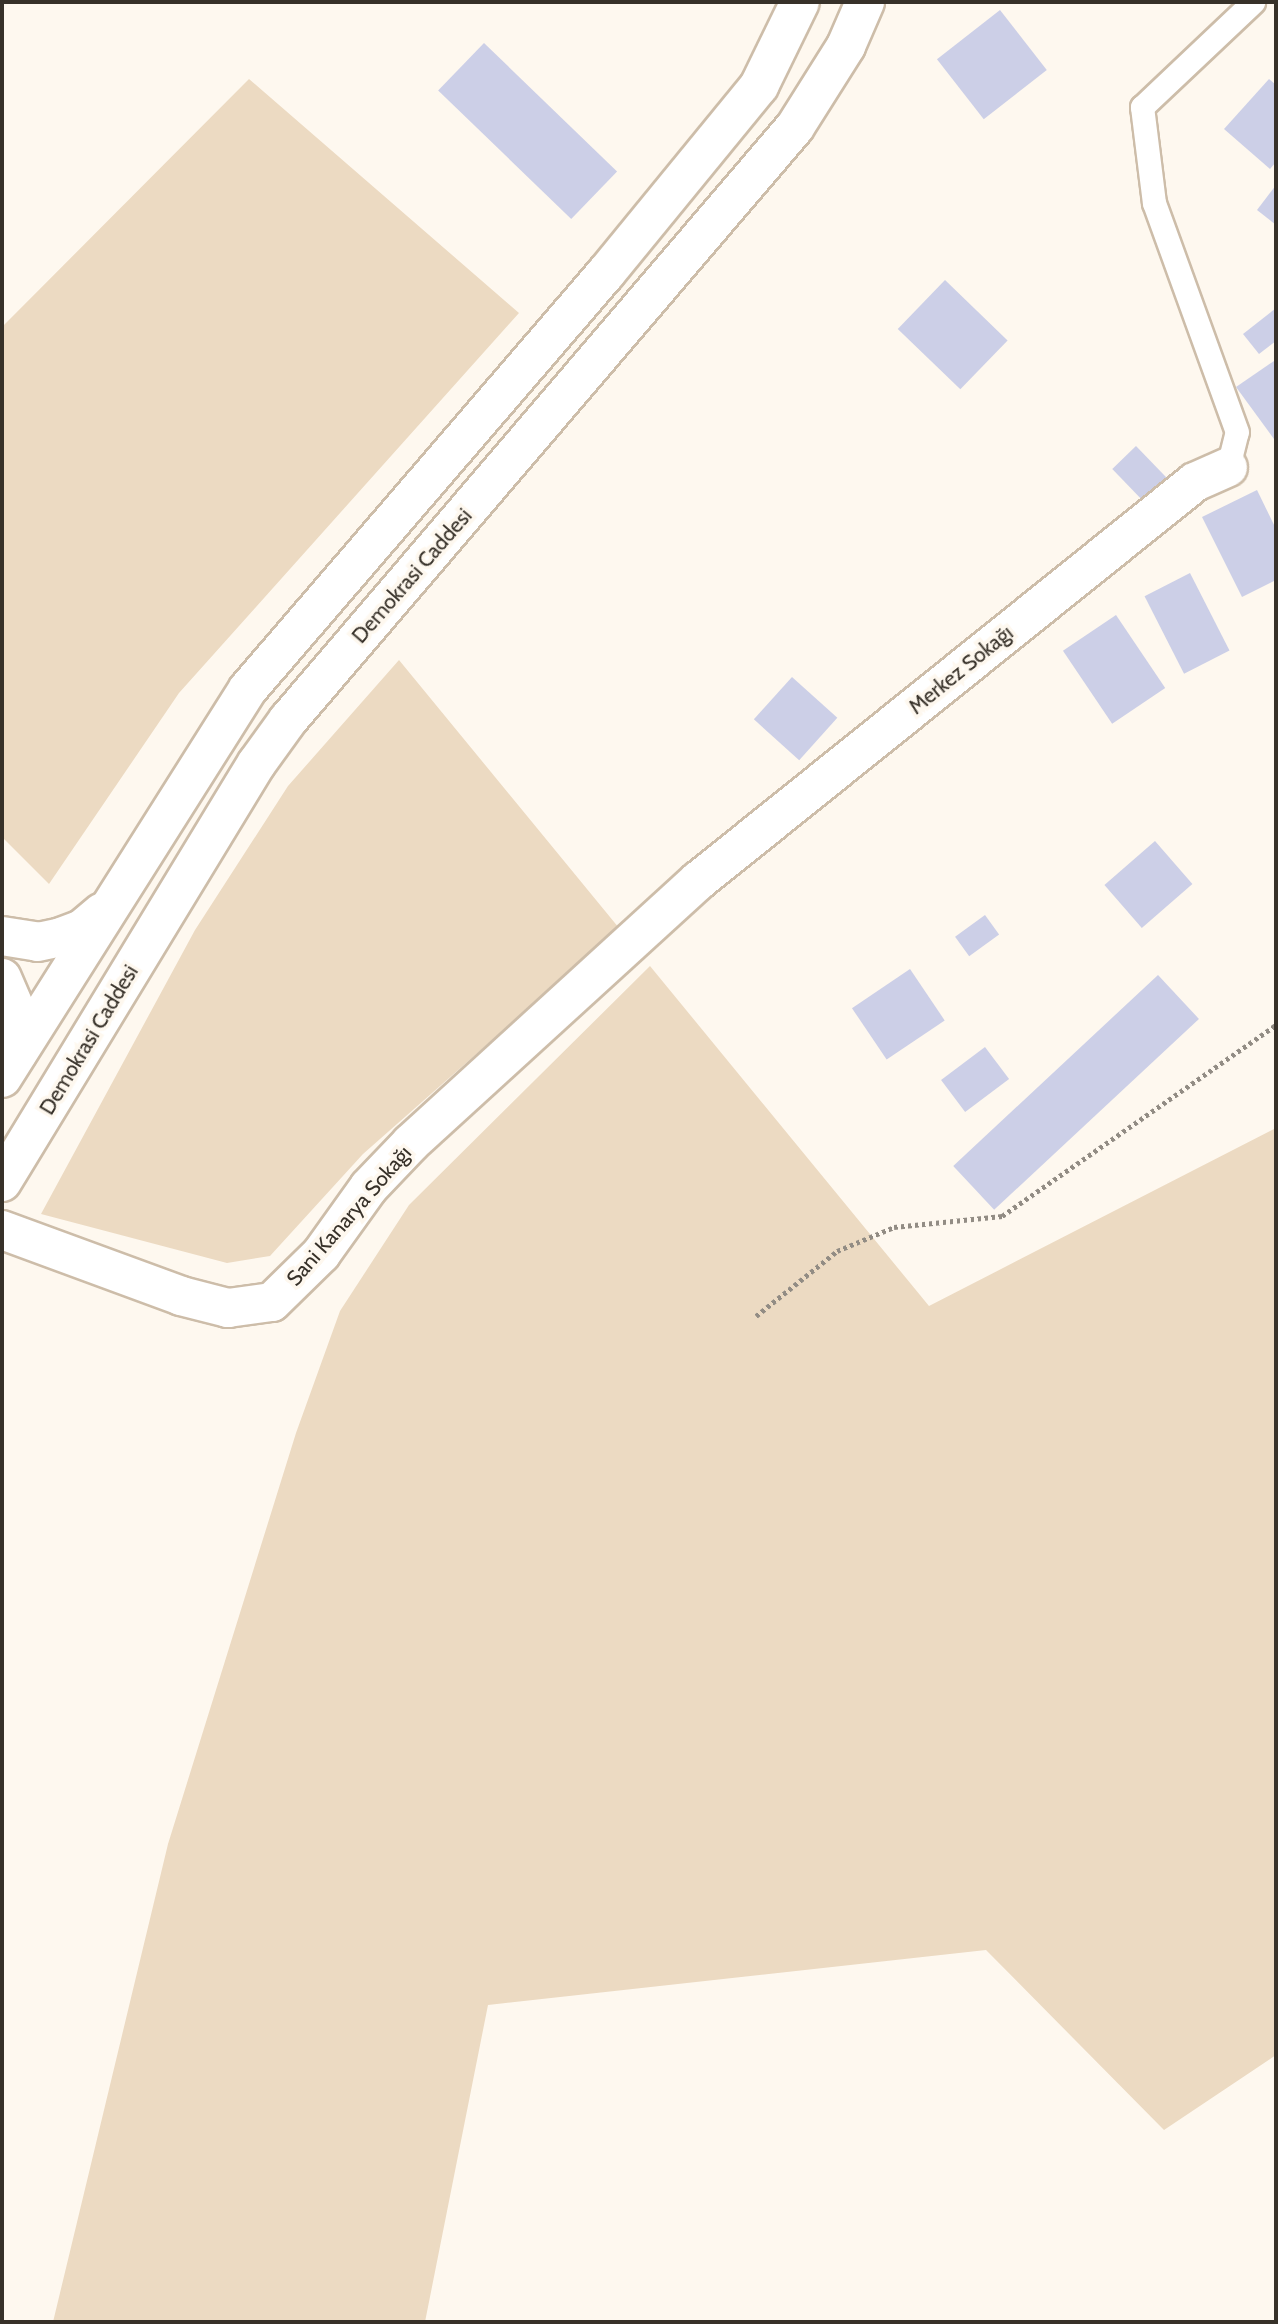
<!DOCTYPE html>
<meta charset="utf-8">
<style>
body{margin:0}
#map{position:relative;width:1278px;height:2324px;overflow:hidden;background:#fef8ef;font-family:Cabin,sans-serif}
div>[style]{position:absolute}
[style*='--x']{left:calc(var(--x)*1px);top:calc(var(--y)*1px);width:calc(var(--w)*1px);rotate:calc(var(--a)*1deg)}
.green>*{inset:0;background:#ecdac2}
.building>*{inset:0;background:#cccfe7;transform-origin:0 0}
.path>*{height:4.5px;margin-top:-2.25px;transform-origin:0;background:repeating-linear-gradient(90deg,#928c84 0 3.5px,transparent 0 7px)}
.roads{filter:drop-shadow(2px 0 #cdbda9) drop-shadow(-2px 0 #cdbda9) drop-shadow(0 2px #cdbda9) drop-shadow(0 -2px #cdbda9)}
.lane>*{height:23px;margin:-11.5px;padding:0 11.5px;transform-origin:11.5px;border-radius:11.5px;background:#fff}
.street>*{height:38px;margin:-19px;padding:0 19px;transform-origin:19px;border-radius:19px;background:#fff}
.primary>*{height:38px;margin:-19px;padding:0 19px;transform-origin:19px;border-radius:19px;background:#fff}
span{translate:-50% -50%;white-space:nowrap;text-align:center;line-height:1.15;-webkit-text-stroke:7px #fef8ef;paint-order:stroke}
.street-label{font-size:21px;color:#373129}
.frame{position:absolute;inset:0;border:4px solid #373129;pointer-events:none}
</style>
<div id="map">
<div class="green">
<i style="clip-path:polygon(249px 79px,519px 313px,179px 693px,49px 884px,2px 837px,2px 327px)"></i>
<i style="clip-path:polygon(399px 660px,619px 928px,363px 1154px,270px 1256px,227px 1263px,41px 1214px,195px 930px,288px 786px)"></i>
<i style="clip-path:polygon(650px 966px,929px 1306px,1276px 1128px,1276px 2055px,1164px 2130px,986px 1950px,488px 2005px,425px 2322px,53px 2322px,168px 1844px,296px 1433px,340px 1311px,409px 1205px)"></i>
</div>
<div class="building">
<i style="left:1000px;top:10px;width:76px;height:80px;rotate:52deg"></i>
<i style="left:484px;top:43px;width:185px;height:66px;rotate:44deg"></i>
<i style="clip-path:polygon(1269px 79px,1276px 85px,1276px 162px,1270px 169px,1224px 129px)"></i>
<i style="clip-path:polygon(1276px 185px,1276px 225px,1257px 210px)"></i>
<i style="left:945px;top:280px;width:87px;height:68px;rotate:44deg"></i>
<i style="clip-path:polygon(1276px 308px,1276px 341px,1259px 354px,1243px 334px)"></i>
<i style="clip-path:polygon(1274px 361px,1276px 437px,1274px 439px,1236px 387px)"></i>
<i style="left:1136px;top:446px;width:49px;height:33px;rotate:46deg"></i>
<i style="clip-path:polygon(1257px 490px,1276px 529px,1276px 580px,1242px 597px,1202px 517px)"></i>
<i style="left:1190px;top:573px;width:87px;height:51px;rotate:63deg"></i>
<i style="left:1116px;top:615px;width:88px;height:64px;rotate:56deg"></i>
<i style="left:792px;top:677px;width:61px;height:57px;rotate:42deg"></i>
<i style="left:1155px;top:841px;width:57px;height:67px;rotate:49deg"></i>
<i style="left:985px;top:915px;width:24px;height:37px;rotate:54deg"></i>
<i style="left:910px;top:969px;width:62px;height:70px;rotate:56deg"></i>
<i style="left:1158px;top:975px;width:60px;height:280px;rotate:47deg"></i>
<i style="left:985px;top:1047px;width:40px;height:55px;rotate:53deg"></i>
</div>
<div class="path">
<i style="--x:756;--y:1316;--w:104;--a:-38.7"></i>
<i style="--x:837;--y:1251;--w:62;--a:-22.8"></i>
<i style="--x:894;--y:1227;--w:109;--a:-5.8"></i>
<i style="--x:1002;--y:1216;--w:334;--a:-34.9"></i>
</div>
<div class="roads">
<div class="lane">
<i style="--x:1228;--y:467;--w:36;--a:-76"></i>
<i style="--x:1237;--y:432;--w:244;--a:-109.9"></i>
<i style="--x:1154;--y:203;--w:97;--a:-97.1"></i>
<i style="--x:1142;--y:107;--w:153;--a:-43.4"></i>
</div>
<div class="street">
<i style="--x:2;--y:1230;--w:191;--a:20.2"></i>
<i style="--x:181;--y:1296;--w:49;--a:14.3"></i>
<i style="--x:228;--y:1308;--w:44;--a:-7.8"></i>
<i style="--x:272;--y:1302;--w:69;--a:-44.4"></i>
<i style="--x:321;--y:1254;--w:82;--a:-54.4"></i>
<i style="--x:369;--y:1187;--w:61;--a:-46.3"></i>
<i style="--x:411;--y:1143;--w:389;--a:-42.4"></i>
<i style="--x:698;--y:881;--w:637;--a:-38.76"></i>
<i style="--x:1195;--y:482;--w:36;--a:-24"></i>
</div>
<div class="primary">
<i style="--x:2;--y:936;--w:36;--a:9"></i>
<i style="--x:38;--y:942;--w:24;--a:-12"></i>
<i style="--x:61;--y:937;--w:22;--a:-21"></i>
<i style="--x:82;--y:929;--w:26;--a:-40"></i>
<i style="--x:2;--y:978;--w:40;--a:66.6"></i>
<i style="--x:18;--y:1015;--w:37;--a:90"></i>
<i style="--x:2;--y:1078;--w:460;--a:-57.7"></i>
<i style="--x:248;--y:689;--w:549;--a:-49.29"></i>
<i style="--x:606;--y:273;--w:242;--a:-50.7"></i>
<i style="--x:759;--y:86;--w:93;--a:-64"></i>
<i style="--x:2;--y:1182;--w:490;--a:-58.7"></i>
<i style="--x:257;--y:763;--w:53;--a:-54.2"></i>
<i style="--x:288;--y:720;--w:780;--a:-49.47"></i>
<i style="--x:795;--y:127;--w:96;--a:-57.8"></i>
<i style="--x:846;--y:46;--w:48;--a:-66.6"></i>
</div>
</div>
<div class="street-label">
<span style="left:412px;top:576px;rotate:-49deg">Demokrasi Caddesi</span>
<span style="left:961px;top:670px;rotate:-39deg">Merkez Sokağı</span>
<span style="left:89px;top:1040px;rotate:-59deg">Demokrasi Caddesi</span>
<span style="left:349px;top:1216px;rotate:-49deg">Sani Kanarya Sokağı</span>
</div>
<div class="frame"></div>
</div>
